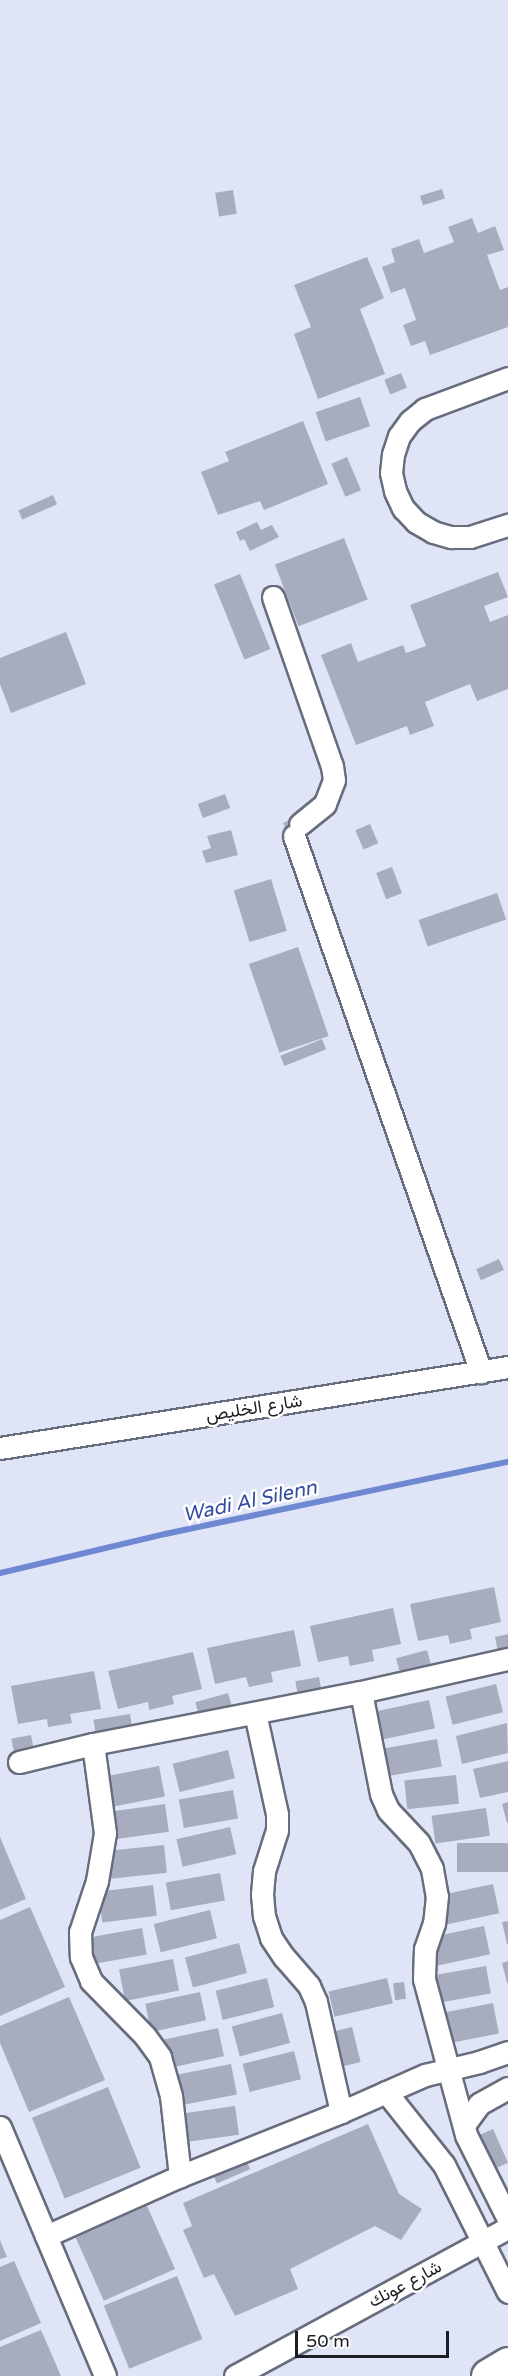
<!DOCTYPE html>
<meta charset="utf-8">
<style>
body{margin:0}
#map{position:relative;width:508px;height:2376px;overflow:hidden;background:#dfe5f7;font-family:"Varela Round",Vazirmatn,sans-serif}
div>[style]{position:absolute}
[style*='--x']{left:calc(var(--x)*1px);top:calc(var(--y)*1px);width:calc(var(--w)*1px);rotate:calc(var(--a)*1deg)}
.stream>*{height:6px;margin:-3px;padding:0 3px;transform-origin:3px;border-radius:3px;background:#6f88d2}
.building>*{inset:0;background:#a7adbe;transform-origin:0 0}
.roads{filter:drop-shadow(2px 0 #676d7c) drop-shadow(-2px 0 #676d7c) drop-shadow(0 2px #676d7c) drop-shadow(0 -2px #676d7c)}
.street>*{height:21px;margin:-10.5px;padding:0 10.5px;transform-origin:10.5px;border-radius:10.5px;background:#fff}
.primary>*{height:33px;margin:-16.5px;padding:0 16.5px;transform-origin:16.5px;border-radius:16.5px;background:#fff}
span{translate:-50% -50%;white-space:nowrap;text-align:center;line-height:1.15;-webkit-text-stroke:5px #fff;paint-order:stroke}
.street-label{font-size:18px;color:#1c1e24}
.water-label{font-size:20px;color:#334aa3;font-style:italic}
.scale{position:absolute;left:295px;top:2331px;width:154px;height:27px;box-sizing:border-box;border:3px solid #1c1e24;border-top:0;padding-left:8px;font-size:18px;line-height:21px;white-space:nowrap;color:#1c1e24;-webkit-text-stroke:4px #fff;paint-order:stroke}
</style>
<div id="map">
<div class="stream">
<i style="--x:0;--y:1573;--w:170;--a:-13.3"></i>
<i style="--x:165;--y:1534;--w:350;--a:-11.9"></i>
</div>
<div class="building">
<i style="left:442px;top:189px;width:10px;height:23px;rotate:73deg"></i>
<i style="left:233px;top:190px;width:24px;height:18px;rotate:81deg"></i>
<i style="clip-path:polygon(472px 218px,478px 233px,495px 226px,504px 250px,487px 255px,500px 290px,508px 287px,508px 327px,430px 355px,425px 341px,411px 346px,403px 325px,416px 320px,405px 288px,391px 293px,382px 267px,395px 262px,391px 249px,419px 239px,424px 253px,454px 242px,448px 227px)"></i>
<i style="clip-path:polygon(367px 257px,384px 298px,360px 309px,385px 374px,318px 399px,294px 334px,311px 327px,294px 285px)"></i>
<i style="left:401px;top:373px;width:16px;height:18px;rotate:68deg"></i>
<i style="left:360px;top:397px;width:31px;height:47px;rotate:71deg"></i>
<i style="clip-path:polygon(303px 421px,328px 484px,264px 510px,260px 501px,218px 515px,201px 472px,229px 461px,225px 452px)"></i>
<i style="left:347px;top:457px;width:36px;height:17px;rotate:67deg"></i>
<i style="left:53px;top:495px;width:10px;height:38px;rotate:66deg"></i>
<i style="clip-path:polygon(257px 522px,261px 530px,272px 525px,279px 537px,250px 551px,244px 539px,240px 541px,236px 532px)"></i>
<i style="left:344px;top:538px;width:66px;height:74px;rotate:69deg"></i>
<i style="clip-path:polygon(498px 572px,508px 597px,484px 606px,490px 622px,508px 615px,508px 689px,477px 701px,470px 684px,425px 702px,434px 726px,410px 735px,407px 726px,356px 745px,321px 655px,351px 643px,358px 662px,403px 645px,406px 653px,426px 646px,410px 605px)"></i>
<i style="left:240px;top:574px;width:81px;height:28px;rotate:68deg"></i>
<i style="clip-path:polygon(66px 632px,86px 684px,11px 713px,0 684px,0 658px)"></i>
<i style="left:225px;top:794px;width:15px;height:29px;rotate:70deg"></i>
<i style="clip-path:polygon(296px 817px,290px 837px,283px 823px)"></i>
<i style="left:370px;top:824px;width:21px;height:16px;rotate:67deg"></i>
<i style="clip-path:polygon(231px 830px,238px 855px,206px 863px,202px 851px,211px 848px,207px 836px)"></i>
<i style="left:392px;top:867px;width:28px;height:17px;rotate:69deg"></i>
<i style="left:271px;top:879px;width:54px;height:39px;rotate:73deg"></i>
<i style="left:497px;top:893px;width:28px;height:83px;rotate:71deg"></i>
<i style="left:298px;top:947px;width:94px;height:52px;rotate:71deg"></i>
<i style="left:322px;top:1039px;width:11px;height:45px;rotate:68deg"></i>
<i style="left:499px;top:1259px;width:12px;height:25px;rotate:66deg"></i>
<i style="clip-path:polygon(494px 1587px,501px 1622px,470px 1629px,472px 1639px,450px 1644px,448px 1635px,418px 1641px,410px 1604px)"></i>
<i style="clip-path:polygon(393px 1608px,401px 1644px,372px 1650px,374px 1661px,350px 1666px,348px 1656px,318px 1662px,310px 1626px)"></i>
<i style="clip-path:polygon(294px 1630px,301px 1666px,271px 1672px,273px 1682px,249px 1687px,246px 1677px,215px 1684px,207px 1648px)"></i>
<i style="clip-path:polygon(508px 1634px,508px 1649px,498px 1652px,495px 1637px)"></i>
<i style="left:427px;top:1650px;width:16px;height:32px;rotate:75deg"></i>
<i style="clip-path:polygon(193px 1652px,202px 1689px,172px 1696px,174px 1704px,149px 1710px,148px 1702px,118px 1709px,108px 1671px)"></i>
<i style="clip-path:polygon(94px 1671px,101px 1709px,70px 1714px,72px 1723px,48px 1727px,47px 1719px,18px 1724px,11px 1686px)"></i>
<i style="left:319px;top:1677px;width:11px;height:24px;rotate:80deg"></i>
<i style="left:496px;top:1684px;width:29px;height:52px;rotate:76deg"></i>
<i style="left:228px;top:1693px;width:15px;height:34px;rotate:74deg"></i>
<i style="left:429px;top:1700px;width:29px;height:56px;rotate:78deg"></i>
<i style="left:130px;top:1714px;width:13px;height:37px;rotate:81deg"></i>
<i style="clip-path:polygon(507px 1723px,508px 1753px,462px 1764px,456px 1736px)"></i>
<i style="left:31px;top:1735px;width:15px;height:20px;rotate:79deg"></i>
<i style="left:437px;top:1739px;width:28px;height:54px;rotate:80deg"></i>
<i style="left:228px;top:1750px;width:29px;height:57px;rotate:76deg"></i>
<i style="clip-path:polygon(508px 1761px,508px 1792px,480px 1798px,473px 1769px)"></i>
<i style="left:159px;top:1766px;width:31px;height:60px;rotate:79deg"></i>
<i style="left:456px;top:1775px;width:29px;height:52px;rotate:84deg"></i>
<i style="left:233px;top:1790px;width:29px;height:55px;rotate:80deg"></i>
<i style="clip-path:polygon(508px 1802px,508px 1823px,507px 1823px,502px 1804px)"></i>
<i style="left:165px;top:1804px;width:28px;height:56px;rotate:82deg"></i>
<i style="left:486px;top:1808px;width:28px;height:55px;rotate:82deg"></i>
<i style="left:230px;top:1827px;width:28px;height:55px;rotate:77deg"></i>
<i style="clip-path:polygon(0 1837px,26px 1899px,0 1910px)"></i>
<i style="left:508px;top:1843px;width:29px;height:51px;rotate:90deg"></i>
<i style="left:164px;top:1845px;width:28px;height:56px;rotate:84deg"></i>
<i style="left:220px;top:1873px;width:28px;height:55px;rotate:80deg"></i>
<i style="left:493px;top:1884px;width:30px;height:54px;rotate:78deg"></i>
<i style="left:153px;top:1885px;width:31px;height:55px;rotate:83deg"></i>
<i style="clip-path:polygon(30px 1907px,65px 1987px,0 2016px,0 1920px)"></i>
<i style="left:210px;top:1910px;width:29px;height:58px;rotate:76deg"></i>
<i style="clip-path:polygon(508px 1921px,508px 1944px,507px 1944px,502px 1922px)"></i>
<i style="left:484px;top:1926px;width:29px;height:53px;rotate:78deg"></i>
<i style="left:142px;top:1928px;width:27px;height:57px;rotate:80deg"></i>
<i style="left:239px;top:1943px;width:31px;height:56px;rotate:75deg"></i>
<i style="left:173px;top:1959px;width:32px;height:55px;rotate:79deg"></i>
<i style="clip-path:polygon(508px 1961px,508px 1983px,507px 1983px,502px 1963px)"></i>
<i style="left:486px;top:1966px;width:28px;height:53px;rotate:80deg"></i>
<i style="left:267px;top:1978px;width:30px;height:53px;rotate:76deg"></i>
<i style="left:387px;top:1978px;width:26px;height:60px;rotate:77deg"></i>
<i style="left:404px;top:1982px;width:17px;height:11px;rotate:83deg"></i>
<i style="left:200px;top:1992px;width:29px;height:56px;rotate:78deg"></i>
<i style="clip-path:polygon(69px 1997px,105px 2080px,29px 2112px,0 2043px,0 2026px)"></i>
<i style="left:493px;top:2003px;width:31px;height:55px;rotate:79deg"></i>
<i style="left:282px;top:2013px;width:31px;height:52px;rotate:75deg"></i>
<i style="left:352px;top:2027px;width:36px;height:19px;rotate:76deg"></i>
<i style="left:218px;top:2028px;width:29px;height:55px;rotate:78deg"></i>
<i style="left:294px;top:2051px;width:29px;height:53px;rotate:76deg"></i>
<i style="left:231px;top:2064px;width:31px;height:57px;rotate:79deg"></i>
<i style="left:108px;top:2087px;width:87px;height:82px;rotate:68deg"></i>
<i style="left:235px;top:2106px;width:29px;height:55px;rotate:82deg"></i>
<i style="clip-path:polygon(368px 2124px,399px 2194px,422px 2209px,401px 2240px,375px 2226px,290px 2269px,298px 2289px,235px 2316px,214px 2274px,204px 2278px,183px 2230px,192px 2226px,183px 2203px)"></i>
<i style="left:493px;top:2129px;width:37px;height:19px;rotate:66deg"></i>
<i style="left:247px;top:2162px;width:8px;height:36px;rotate:67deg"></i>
<i style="left:147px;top:2206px;width:69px;height:78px;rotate:66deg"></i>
<i style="clip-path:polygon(0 2240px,7px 2257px,0 2259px)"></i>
<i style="clip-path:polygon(14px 2261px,41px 2323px,0 2341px,0 2267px)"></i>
<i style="left:177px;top:2276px;width:68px;height:79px;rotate:68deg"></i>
<i style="clip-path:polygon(41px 2330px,61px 2376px,0 2376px,0 2347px)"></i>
</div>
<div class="roads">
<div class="street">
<i style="--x:508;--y:378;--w:89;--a:159.5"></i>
<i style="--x:425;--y:409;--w:19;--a:141"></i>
<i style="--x:410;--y:421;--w:19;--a:126"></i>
<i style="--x:399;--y:436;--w:19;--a:108"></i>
<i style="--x:393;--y:454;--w:19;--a:96"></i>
<i style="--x:391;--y:473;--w:18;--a:77"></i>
<i style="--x:395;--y:491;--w:19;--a:65"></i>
<i style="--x:403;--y:508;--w:19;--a:47"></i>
<i style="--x:416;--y:522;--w:20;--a:30"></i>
<i style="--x:433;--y:532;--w:19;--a:16"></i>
<i style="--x:451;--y:537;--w:19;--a:0"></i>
<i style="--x:470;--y:537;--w:40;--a:-18"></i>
<i style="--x:273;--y:597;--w:179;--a:70.8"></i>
<i style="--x:332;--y:766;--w:14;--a:82"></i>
<i style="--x:334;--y:780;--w:26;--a:111"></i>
<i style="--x:325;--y:804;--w:32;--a:141"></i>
<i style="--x:294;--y:836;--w:568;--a:70.77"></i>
<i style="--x:0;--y:1448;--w:514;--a:-9.06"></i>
<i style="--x:361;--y:1692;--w:104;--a:78.9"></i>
<i style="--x:381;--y:1794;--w:17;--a:66"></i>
<i style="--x:388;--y:1810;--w:45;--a:46.8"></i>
<i style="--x:419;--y:1843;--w:29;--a:63"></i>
<i style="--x:432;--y:1869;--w:27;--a:80"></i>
<i style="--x:437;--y:1896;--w:27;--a:96"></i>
<i style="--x:434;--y:1923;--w:28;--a:109"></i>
<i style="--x:425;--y:1949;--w:30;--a:92"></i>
<i style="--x:424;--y:1979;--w:162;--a:74.9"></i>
<i style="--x:466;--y:2135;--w:94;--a:63.4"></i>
<i style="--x:255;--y:1713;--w:103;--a:77.7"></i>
<i style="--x:277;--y:1814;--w:16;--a:90"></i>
<i style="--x:277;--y:1830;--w:43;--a:107.6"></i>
<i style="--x:264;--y:1871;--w:23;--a:95"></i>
<i style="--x:262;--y:1894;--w:22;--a:85"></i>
<i style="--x:264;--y:1916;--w:23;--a:72"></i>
<i style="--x:271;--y:1938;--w:23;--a:56"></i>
<i style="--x:284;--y:1957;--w:38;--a:49"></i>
<i style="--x:309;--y:1986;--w:17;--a:66"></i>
<i style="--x:316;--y:2002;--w:113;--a:77.2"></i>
<i style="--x:93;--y:1744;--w:90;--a:82.3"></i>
<i style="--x:105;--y:1833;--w:49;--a:99.5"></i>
<i style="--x:97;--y:1881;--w:54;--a:108.4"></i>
<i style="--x:80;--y:1932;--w:25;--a:88"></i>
<i style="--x:81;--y:1957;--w:26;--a:67"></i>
<i style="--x:91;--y:1981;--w:77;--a:45.5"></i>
<i style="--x:145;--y:2036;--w:26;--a:54"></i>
<i style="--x:160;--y:2057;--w:41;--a:74.2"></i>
<i style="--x:171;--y:2096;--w:81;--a:83.6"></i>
<i style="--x:19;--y:1762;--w:76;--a:-13.7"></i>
<i style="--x:93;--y:1744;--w:273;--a:-11"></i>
<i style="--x:361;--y:1692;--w:151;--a:-12.7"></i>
<i style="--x:386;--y:2092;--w:93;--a:51.5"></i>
<i style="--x:444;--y:2165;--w:142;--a:63.3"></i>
<i style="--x:464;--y:2125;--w:26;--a:-54"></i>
<i style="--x:479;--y:2104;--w:33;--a:-29"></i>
<i style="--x:0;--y:2127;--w:270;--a:67.1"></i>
<i style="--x:46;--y:2236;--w:147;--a:-24.1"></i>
<i style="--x:180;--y:2176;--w:173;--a:-21.7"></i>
<i style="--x:341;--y:2112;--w:92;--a:-23.8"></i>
<i style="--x:425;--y:2075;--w:56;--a:-13.5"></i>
<i style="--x:479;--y:2062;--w:31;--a:-19"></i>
<i style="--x:235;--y:2376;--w:311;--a:-28.5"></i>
</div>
<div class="primary">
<i style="--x:488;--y:2376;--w:23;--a:-31"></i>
</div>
</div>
<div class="street-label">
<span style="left:254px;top:1408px;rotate:-9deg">شارع الخليص</span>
<span style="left:405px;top:2284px;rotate:-28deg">شارع عونك</span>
</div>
<div class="water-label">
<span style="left:250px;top:1502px;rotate:-12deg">Wadi Al Silenn</span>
</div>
<div class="scale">50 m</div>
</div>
